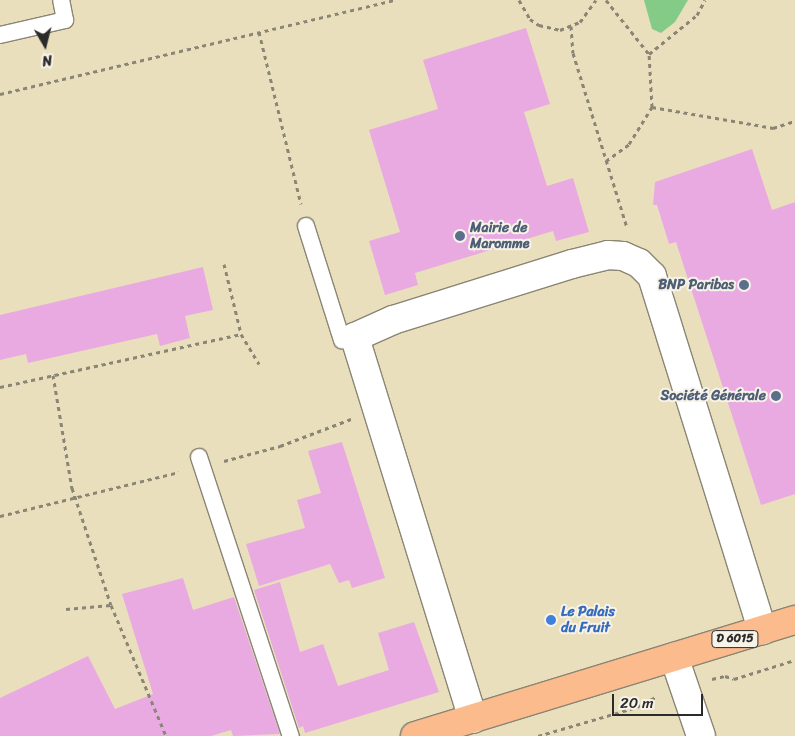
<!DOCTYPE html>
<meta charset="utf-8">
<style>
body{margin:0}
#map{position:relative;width:795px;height:736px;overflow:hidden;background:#eadfbc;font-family:Sriracha,sans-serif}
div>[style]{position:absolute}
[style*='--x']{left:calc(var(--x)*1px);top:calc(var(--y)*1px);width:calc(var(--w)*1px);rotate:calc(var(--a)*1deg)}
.green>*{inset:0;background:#83cb86}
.building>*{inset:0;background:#e9aae2}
.path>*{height:3px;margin-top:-1.5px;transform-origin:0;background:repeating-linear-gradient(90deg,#8a8574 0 4px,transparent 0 8px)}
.roads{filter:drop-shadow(1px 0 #8a8574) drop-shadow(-1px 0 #8a8574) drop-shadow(0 1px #8a8574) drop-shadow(0 -1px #8a8574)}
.service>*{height:16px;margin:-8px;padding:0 8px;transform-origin:8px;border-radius:8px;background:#fff}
.minor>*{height:28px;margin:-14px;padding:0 14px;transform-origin:14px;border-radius:14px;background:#fff}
.primary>*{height:28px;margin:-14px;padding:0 14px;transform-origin:14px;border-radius:14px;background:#fbbb8c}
.dots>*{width:14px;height:14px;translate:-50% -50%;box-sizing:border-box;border:2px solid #f7f3e8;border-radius:50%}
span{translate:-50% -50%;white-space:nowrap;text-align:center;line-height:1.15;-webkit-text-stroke:4px #f7f3e8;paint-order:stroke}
.shield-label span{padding:1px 4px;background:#f7f3e8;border:1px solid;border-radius:4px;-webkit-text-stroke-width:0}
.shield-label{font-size:12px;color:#2b2b2b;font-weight:700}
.service-label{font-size:14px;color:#4e5e75;font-weight:700}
.left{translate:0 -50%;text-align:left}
.right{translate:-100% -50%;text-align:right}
.shop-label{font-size:14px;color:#366cbe;font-weight:700}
.north{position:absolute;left:20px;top:20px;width:50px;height:50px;-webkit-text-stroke:4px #f7f3e8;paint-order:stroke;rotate:172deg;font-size:14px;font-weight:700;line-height:20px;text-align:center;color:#2b2b2b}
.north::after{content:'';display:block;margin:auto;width:18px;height:22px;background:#2b2b2b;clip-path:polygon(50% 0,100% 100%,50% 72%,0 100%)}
.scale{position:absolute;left:612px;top:694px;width:91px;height:22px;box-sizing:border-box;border:2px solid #2b2b2b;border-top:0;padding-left:6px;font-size:15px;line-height:18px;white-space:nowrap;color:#2b2b2b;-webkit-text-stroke:4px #f7f3e8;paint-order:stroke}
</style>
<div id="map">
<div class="green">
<i style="clip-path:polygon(644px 0,688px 0,675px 22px,661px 33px,652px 29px)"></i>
</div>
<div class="building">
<i style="clip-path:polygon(526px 28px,550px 104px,524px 112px,547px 186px,573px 178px,589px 232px,556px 241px,553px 231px,415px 273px,418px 285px,385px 295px,369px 241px,400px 232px,369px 130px,438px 109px,423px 60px)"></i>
<i style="clip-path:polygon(752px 149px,772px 210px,795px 202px,795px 494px,761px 505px,676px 242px,669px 244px,657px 205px,653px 205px,655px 182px)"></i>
<i style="clip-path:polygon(203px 267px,213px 310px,185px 316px,190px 338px,160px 346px,157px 334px,28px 363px,26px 354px,0 360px,0 315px)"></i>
<i style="clip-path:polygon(342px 442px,385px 578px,352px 588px,349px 580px,339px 583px,330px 564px,259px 586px,246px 544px,305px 528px,297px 500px,321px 493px,308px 451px)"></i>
<i style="clip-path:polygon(183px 578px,193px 610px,234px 597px,280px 734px,233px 736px,231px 730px,211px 736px,0 736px,0 698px,88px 656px,115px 709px,153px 694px,122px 594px)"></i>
<i style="clip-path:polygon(280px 582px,300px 652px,323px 644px,338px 686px,389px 670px,378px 633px,414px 622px,439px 692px,305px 733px,303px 726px,299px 728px,254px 590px)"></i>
</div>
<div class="path">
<i style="--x:519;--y:0;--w:22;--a:60"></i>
<i style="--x:530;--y:19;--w:11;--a:34"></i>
<i style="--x:539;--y:25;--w:22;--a:13"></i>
<i style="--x:560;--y:30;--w:22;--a:-22"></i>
<i style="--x:580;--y:22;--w:27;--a:-54"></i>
<i style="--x:606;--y:0;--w:69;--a:51.5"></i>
<i style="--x:571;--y:26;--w:27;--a:86"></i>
<i style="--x:573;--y:53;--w:182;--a:72.8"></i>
<i style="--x:259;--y:32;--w:177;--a:76.3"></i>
<i style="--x:0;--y:94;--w:406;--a:-13.4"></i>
<i style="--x:652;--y:107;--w:123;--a:9.8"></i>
<i style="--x:773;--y:128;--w:23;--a:-18"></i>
<i style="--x:606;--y:161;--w:29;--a:-36"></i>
<i style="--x:629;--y:144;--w:44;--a:-58.1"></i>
<i style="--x:652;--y:107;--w:53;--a:-93.2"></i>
<i style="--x:649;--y:54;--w:62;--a:-39.1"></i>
<i style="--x:697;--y:15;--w:17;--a:-62"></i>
<i style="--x:224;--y:264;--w:72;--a:76.3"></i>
<i style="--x:241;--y:334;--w:35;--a:59"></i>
<i style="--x:53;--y:375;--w:115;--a:80.5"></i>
<i style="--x:72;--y:488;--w:123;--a:71.6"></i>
<i style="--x:0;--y:387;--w:247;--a:-12.4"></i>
<i style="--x:224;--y:461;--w:58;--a:-15"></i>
<i style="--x:280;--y:446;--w:76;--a:-20.8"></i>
<i style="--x:0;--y:516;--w:184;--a:-13.8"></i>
<i style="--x:66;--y:609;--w:45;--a:-5.1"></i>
<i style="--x:111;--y:605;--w:142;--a:67.2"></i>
<i style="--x:712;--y:679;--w:13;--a:-13"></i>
<i style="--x:725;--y:676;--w:9;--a:18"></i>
<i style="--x:734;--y:679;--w:64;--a:-17.3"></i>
<i style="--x:538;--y:736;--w:103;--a:-16.3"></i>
<i style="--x:637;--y:707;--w:21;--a:-28"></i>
</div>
<div class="roads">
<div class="service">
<i style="--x:0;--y:35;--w:67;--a:-13"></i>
<i style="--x:65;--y:20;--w:20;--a:-101"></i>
<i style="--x:306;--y:226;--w:120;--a:72.5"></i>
<i style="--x:199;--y:457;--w:294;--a:71.8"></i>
</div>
<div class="minor">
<i style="--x:674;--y:657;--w:83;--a:71.1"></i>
<i style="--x:473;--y:719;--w:400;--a:-107.2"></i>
<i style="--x:355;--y:337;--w:42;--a:-24.1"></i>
<i style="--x:393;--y:320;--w:188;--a:-17.4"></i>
<i style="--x:572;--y:264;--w:37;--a:-14"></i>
<i style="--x:608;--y:255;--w:15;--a:4"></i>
<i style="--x:623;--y:256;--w:17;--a:24"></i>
<i style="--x:639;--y:263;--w:18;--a:45"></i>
<i style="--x:652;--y:276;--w:371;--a:72.7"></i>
</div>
<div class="primary">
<i style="--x:415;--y:736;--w:397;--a:-17"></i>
</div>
</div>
<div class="dots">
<i style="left:460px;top:236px;background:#5c6f8a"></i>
<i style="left:744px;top:285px;background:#5c6f8a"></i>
<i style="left:776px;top:396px;background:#5c6f8a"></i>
<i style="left:551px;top:620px;background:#3f7fe0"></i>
</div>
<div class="shield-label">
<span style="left:735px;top:639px">D 6015</span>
</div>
<div class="service-label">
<span class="left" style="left:470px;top:236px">Mairie de<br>Maromme</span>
<span class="right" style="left:734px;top:285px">BNP Paribas</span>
<span class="right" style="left:766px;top:396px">Société Générale</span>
</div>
<div class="shop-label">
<span class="left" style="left:561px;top:620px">Le Palais<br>du Fruit</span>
</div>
<div class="north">N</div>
<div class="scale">20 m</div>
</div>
